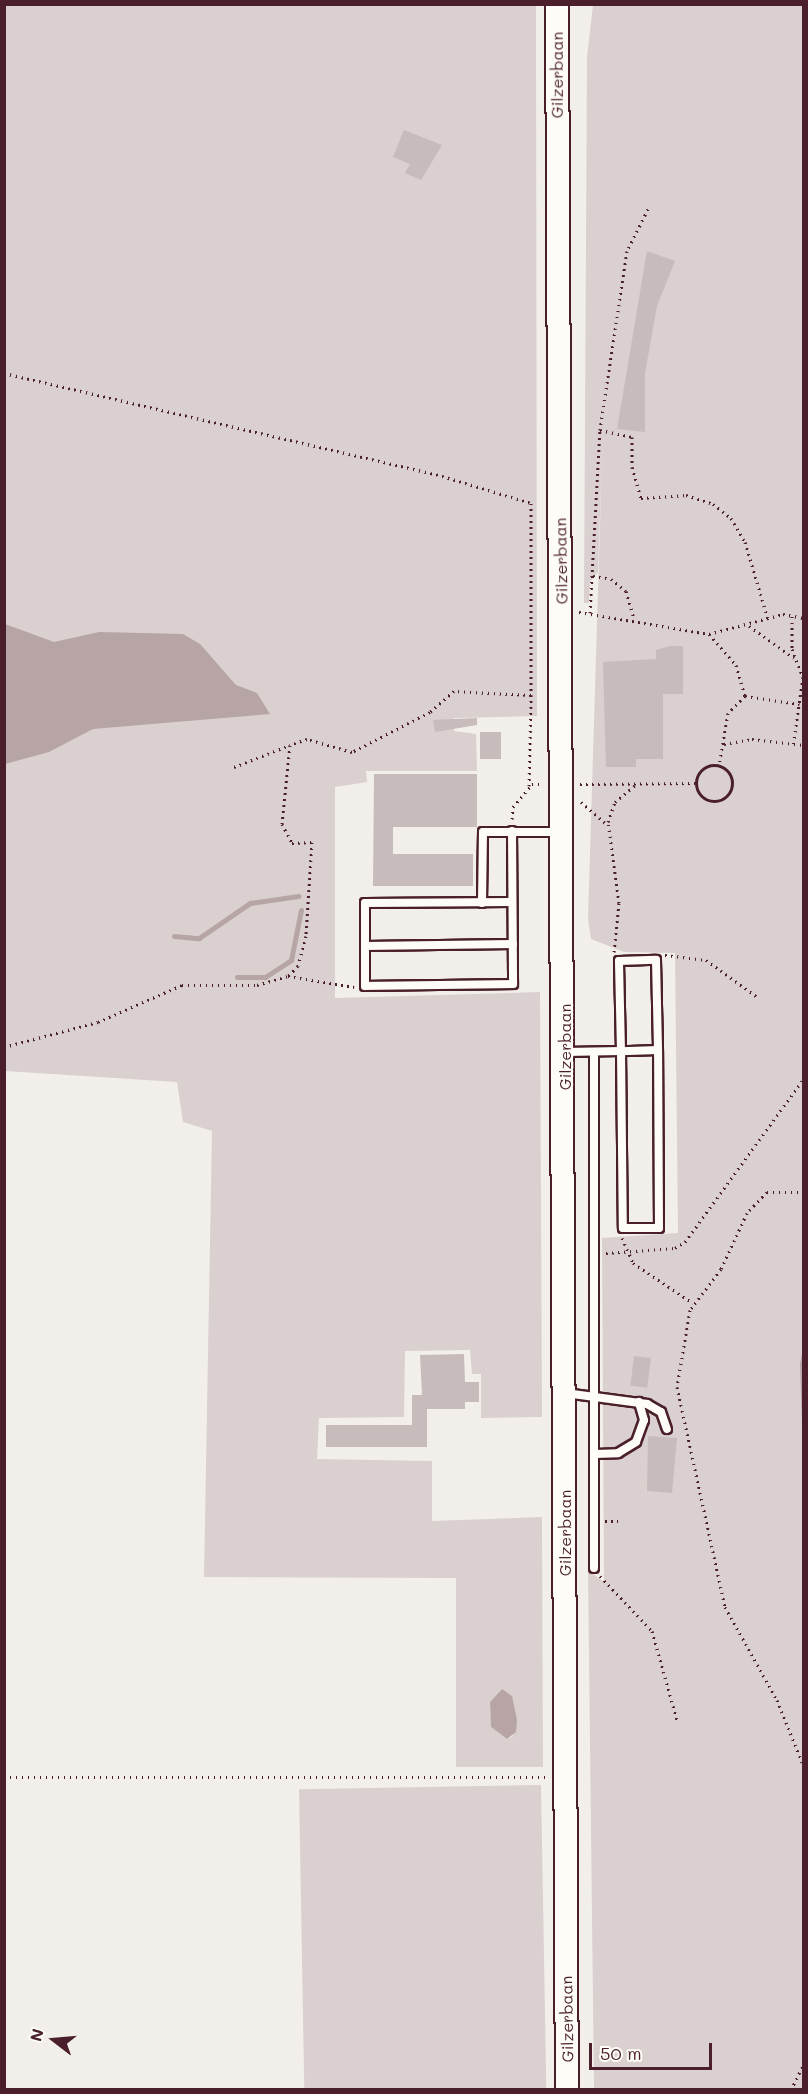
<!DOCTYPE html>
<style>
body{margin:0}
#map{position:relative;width:808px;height:2094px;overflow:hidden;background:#f2efeb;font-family:Mali,sans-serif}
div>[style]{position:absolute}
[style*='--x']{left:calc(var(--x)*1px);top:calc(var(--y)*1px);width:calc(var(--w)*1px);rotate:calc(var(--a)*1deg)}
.green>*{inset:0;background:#d9d0cf;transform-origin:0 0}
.water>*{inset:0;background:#b7a5a6}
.stream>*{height:5px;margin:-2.5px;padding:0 2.5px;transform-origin:2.5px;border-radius:2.5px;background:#b7a5a6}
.building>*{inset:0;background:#c8bbbb;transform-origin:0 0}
.path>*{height:3px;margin-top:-1.5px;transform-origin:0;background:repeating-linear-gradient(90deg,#4a1f2b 0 1.5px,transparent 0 6px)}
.path>.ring{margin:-1.5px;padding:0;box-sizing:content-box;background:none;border:3px solid #4a1f2b;border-radius:50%}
.roads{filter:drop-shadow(2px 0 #4a1f2b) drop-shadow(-2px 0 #4a1f2b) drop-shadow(0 2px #4a1f2b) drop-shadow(0 -2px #4a1f2b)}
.lane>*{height:8px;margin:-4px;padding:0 4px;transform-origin:4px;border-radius:4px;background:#fdfcf7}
.secondary>*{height:22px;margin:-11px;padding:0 11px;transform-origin:11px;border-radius:11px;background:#fdfcf7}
span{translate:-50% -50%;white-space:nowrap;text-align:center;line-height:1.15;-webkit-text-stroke:4.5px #fdfcf7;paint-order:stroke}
.street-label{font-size:16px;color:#4a1f2b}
.frame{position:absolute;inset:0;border:6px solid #4a1f2b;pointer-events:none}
.north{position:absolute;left:24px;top:2010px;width:60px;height:60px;-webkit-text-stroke:4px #fdfcf7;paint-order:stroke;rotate:286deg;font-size:16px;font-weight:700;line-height:24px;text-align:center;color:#4a1f2b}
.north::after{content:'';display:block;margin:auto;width:21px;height:27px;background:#4a1f2b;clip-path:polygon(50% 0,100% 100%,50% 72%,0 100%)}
.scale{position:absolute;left:589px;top:2043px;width:123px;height:27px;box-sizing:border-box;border:3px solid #4a1f2b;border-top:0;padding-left:8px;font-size:18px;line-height:21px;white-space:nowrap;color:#4a1f2b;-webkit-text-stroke:4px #fdfcf7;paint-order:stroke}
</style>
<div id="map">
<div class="green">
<i style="clip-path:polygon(evenodd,4px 5px,536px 5px,537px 716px,454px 718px,454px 731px,476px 734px,477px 771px,366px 771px,367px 782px,335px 787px,335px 998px,540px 992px,542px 1417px,481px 1418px,481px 1374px,472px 1374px,470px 1350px,405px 1351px,404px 1417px,319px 1418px,317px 1459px,432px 1461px,432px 1521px,542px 1517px,543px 1767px,456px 1767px,456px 1578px,204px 1577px,212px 1131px,183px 1122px,177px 1082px,5px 1071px,4px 5px,502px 1689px,513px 1736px,507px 1739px,491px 1727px,490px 1702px,502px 1689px)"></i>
<i style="clip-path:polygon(593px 5px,803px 5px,803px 2089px,594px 2089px,588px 1570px,604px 1582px,602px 1238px,678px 1233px,675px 953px,624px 952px,591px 939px,588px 919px,603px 426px,598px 572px,590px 582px,589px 603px,584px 603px,587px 57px)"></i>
<i style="left:541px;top:1785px;width:304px;height:242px;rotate:89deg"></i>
</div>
<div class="water">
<i style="clip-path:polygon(5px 624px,54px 642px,99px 632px,183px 634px,200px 644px,236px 685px,257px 693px,270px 714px,93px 729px,49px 752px,5px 764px)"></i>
<i style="clip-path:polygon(803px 1348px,803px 1454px,800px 1364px)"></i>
<i style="clip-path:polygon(502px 1689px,512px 1696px,517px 1720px,516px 1732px,507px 1739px,491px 1727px,490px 1702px)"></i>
</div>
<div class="stream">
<i style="--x:174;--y:936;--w:25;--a:5"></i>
<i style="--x:199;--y:938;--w:62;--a:-34.5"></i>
<i style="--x:250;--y:903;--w:49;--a:-8.1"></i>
<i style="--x:237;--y:977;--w:28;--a:0"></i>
<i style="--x:265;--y:977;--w:31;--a:-33"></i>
<i style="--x:291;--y:960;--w:51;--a:-78.7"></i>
</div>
<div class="building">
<i style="clip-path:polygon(404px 130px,442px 145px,421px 180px,405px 173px,410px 164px,393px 157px)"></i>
<i style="clip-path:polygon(647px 251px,675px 261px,657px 306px,645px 373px,645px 432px,617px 429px)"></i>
<i style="clip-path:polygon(670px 646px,683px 646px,683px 694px,663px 694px,663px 759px,636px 759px,636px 767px,606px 767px,603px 662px,656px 659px,656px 650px)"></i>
<i style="clip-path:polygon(477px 718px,477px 725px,435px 732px,433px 720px)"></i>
<i style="left:480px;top:732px;width:21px;height:27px"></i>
<i style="clip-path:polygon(374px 774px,477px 774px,477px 827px,393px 827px,393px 854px,473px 854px,473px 886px,373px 886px)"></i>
<i style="clip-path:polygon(464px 1354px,465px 1382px,479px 1382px,479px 1402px,465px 1402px,465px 1409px,427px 1409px,427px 1447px,326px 1447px,326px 1425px,412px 1425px,412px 1395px,422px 1395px,420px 1355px)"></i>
<i style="left:634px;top:1356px;width:17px;height:30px;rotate:7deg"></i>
<i style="clip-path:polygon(648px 1436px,677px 1438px,672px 1493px,647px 1491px)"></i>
</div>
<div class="path">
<i style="--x:648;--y:209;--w:47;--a:116.6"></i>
<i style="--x:627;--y:251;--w:181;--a:98.6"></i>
<i style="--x:600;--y:430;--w:33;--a:12"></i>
<i style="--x:632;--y:437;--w:30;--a:90"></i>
<i style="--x:632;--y:467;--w:32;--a:74"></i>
<i style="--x:641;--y:498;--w:45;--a:-3.8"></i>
<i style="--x:686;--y:495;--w:28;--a:18"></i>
<i style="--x:713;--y:504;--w:23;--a:38"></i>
<i style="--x:731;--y:518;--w:28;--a:60"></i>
<i style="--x:745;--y:542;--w:80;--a:73.4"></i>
<i style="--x:4;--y:373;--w:450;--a:13.2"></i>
<i style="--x:442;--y:476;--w:93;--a:16.9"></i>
<i style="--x:531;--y:503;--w:192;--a:90"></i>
<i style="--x:531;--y:695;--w:77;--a:-177"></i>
<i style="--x:454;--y:691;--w:32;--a:139"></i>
<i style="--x:430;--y:712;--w:88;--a:152.9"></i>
<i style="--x:352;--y:752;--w:47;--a:-163.9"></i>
<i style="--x:307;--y:739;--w:18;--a:161"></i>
<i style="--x:290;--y:745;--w:79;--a:95.8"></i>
<i style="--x:282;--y:824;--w:21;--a:62"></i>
<i style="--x:292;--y:843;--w:20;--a:-3"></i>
<i style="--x:312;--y:842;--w:94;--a:93.7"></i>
<i style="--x:306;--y:936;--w:31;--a:105"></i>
<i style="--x:298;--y:966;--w:14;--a:135"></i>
<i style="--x:593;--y:576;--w:18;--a:9"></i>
<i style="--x:611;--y:579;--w:19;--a:39"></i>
<i style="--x:626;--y:591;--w:29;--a:74"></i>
<i style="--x:579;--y:612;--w:132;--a:9.6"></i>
<i style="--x:709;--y:634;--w:41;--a:48.9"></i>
<i style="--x:736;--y:665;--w:32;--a:74"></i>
<i style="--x:745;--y:696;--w:24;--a:135"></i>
<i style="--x:728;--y:713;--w:53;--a:99.8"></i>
<i style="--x:590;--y:613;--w:183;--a:-86.9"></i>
<i style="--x:792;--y:616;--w:33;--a:90"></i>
<i style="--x:792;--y:649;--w:30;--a:69"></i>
<i style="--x:803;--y:677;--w:70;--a:98.2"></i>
<i style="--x:749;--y:626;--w:55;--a:35.4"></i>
<i style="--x:709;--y:634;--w:77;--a:-15.1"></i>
<i style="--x:783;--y:614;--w:21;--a:11"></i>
<i style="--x:745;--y:696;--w:55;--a:8.4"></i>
<i style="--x:724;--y:744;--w:28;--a:-10"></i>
<i style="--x:752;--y:739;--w:52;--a:6.6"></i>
<i class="ring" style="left:696px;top:765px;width:33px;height:33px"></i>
<i style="--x:234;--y:767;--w:60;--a:-21.4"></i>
<i style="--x:580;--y:784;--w:115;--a:-0.5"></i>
<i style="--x:529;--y:786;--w:91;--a:-88.7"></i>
<i style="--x:581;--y:802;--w:35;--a:41"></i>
<i style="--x:512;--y:819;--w:12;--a:-85"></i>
<i style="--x:513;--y:807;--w:30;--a:-50"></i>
<i style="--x:532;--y:784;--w:12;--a:0"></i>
<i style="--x:614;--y:952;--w:49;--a:-84.2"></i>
<i style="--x:619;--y:903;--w:82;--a:-97.7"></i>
<i style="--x:608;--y:822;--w:21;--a:-71"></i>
<i style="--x:615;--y:802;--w:26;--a:-40"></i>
<i style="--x:665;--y:955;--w:41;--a:7"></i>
<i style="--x:706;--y:960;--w:62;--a:35.8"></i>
<i style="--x:4;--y:1047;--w:97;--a:-14.9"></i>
<i style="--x:98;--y:1022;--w:92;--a:-23.8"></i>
<i style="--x:182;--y:985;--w:75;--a:0"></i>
<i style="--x:257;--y:985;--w:32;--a:-16"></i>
<i style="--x:288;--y:976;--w:67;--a:9.5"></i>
<i style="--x:804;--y:1192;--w:37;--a:180"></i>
<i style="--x:767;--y:1192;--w:29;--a:134"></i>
<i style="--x:747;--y:1213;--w:62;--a:114.9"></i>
<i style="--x:721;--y:1269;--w:51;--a:127.1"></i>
<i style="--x:690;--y:1310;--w:78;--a:99.6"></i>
<i style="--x:677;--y:1387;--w:225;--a:77.7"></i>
<i style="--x:725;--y:1607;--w:107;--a:60.8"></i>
<i style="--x:777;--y:1700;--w:72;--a:68.1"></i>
<i style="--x:622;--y:1238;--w:27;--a:66"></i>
<i style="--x:633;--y:1263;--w:72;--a:33.7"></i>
<i style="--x:606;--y:1253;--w:69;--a:-4.1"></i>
<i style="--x:675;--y:1248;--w:12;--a:-31"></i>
<i style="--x:685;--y:1242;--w:203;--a:-54"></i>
<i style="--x:605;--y:1521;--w:13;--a:0"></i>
<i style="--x:600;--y:1576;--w:76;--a:46.6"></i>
<i style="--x:652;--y:1631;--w:92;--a:74.3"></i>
<i style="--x:4;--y:1777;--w:542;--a:0"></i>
<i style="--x:791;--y:2090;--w:30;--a:-64"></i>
</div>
<div class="roads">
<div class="lane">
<i style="--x:512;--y:831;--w:153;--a:89.6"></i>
<i style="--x:513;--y:984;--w:148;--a:179.2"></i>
<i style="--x:365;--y:986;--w:83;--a:-90"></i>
<i style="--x:365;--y:903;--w:147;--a:-0.4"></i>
<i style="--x:482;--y:903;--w:71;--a:-89.2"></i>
<i style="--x:483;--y:832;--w:77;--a:0"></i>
<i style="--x:365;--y:946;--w:148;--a:-0.8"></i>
<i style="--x:565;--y:1052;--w:56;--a:-1"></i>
<i style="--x:621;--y:1051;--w:90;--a:-91.3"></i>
<i style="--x:619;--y:961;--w:37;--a:-2"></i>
<i style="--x:656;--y:960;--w:90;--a:88.7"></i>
<i style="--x:658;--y:1050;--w:37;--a:178"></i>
<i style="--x:621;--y:1051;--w:177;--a:89.4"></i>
<i style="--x:623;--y:1228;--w:36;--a:0"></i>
<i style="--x:659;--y:1228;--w:178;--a:-90.3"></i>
<i style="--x:565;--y:1393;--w:83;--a:7.6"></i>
<i style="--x:647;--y:1404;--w:16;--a:30"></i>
<i style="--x:661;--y:1412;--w:18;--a:71"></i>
<i style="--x:595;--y:1454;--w:23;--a:-2"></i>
<i style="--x:618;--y:1453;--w:21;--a:-31"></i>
<i style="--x:636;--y:1442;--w:23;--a:-70"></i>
<i style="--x:644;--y:1420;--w:19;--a:-106"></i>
<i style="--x:594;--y:1568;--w:516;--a:-90"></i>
</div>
<div class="secondary">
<i style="--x:557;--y:4;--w:2086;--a:89.73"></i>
</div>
</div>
<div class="street-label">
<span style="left:557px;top:75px;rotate:-90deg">Gilzerbaan</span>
<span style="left:561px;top:561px;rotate:-91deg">Gilzerbaan</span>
<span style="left:565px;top:1047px;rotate:-90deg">Gilzerbaan</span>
<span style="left:565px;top:1533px;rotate:-90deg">Gilzerbaan</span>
<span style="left:567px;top:2019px;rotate:-91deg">Gilzerbaan</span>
</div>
<div class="frame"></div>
<div class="north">N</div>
<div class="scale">50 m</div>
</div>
